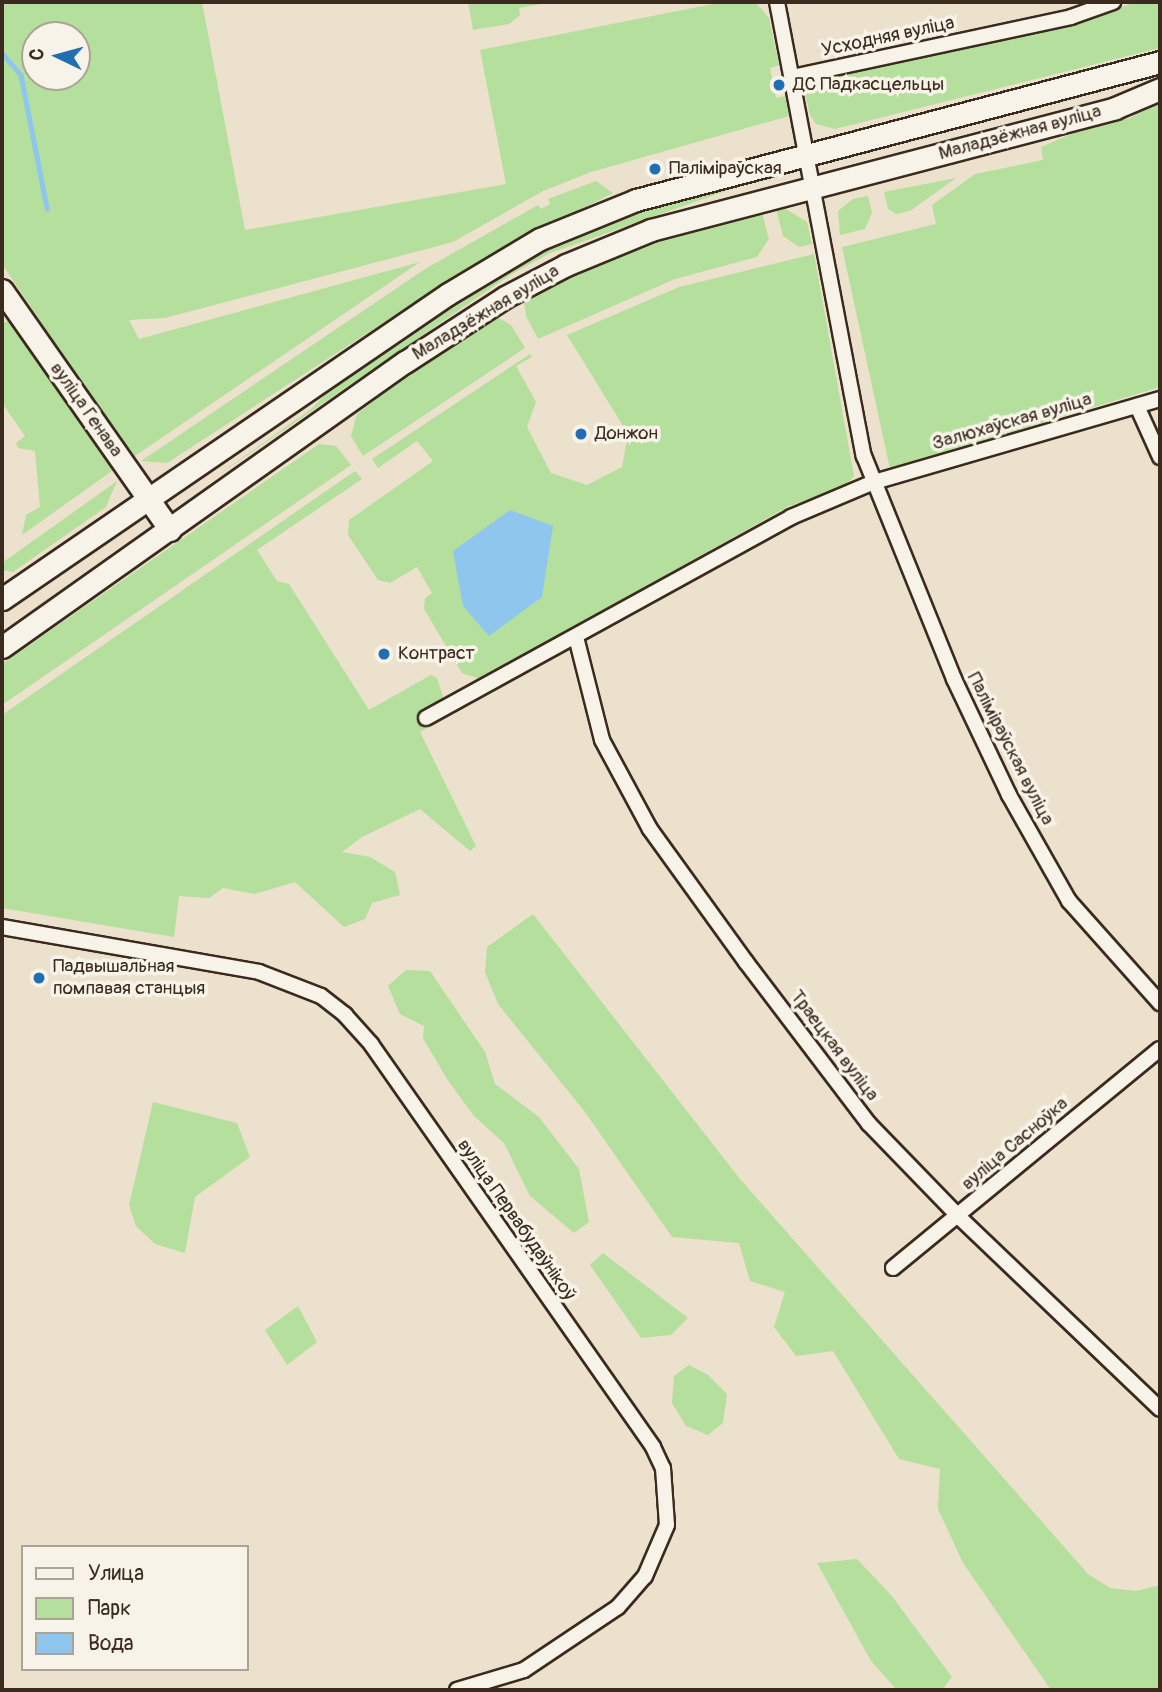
<!DOCTYPE html>
<meta charset="utf-8">
<style>
body{margin:0}
#map{position:relative;width:1162px;height:1692px;overflow:hidden;background:#ece1cc;font-family:Pangolin,sans-serif}
div>[style]{position:absolute}
[style*='--x']{left:calc(var(--x)*1px);top:calc(var(--y)*1px);width:calc(var(--w)*1px);rotate:calc(var(--a)*1deg)}
.green>*{inset:0;background:#b5df9c}
.water>*{inset:0;background:#8ec6ed}
.stream>*{height:4.5px;margin:-2.25px;padding:0 2.25px;transform-origin:2.25px;border-radius:2.25px;background:#8ec6ed}
.roads{filter:drop-shadow(2px 0 #3b2a1e) drop-shadow(-2px 0 #3b2a1e) drop-shadow(0 2px #3b2a1e) drop-shadow(0 -2px #3b2a1e)}
.street>*{height:14px;margin:-7px;padding:0 7px;transform-origin:7px;border-radius:7px;background:#f7f3e8}
.secondary>*{height:21px;margin:-10.5px;padding:0 10.5px;transform-origin:10.5px;border-radius:10.5px;background:#f7f3e8}
.dots>*{width:19px;height:19px;translate:-50% -50%;box-sizing:border-box;border:4px solid #f7f3e8;border-radius:50%}
span{translate:-50% -50%;white-space:nowrap;text-align:center;line-height:1.15;-webkit-text-stroke:7px #f7f3e8;paint-order:stroke}
.street-label{font-size:19px;color:#3b2a1e}
.poi-label{font-size:19px;color:#3b2a1e}
.left{translate:0 -50%;text-align:left}
.frame{position:absolute;inset:0;border:4px solid #3b2a1e;pointer-events:none}
.legend{position:absolute;left:21px;top:1545px;width:228px;height:126px;box-sizing:border-box;background:#f7f3e8;border:2px solid #aca397;margin:0;padding:9px 12px;list-style:none;font-size:21px;color:#3b2a1e}
.legend li{display:flex;align-items:center;gap:14px;height:35px}
.legend b{width:35px;border:2px solid #aca397}
.north{position:absolute;left:21px;top:21px;width:70px;height:70px;box-sizing:border-box;background:#f7f3e8;border:2px solid #aca397;border-radius:50%;rotate:275deg;font-size:19px;font-weight:700;line-height:28px;text-align:center;color:#3b2a1e}
.north::after{content:'';display:block;margin:auto;width:24px;height:32px;background:#1f6fb2;clip-path:polygon(50% 0,100% 100%,50% 72%,0 100%)}
</style>
<div id="map">
<div class="green">
<i style="clip-path:polygon(evenodd,2px 2px,202px 2px,245px 230px,506px 184px,480px 50px,723px 2px,755px 2px,769px 18px,779px 65px,770px 68px,776px 98px,785px 96px,789px 116px,591px 172px,543px 191px,453px 242px,165px 318px,129px 320px,139px 339px,420px 262px,132px 458px,2px 264px,2px 2px,35px 35px,77px 35px,77px 77px,35px 77px,35px 35px)"></i>
<i style="clip-path:polygon(468px 2px,552px 2px,519px 8px,520px 15px,509px 24px,473px 30px)"></i>
<i style="clip-path:polygon(1136px 2px,1160px 2px,1160px 48px,835px 129px,816px 124px,810px 115px,803px 84px,1074px 24px)"></i>
<i style="clip-path:polygon(1160px 101px,1160px 387px,890px 469px,842px 247px,936px 224px,932px 205px,975px 174px,1043px 160px,1041px 147px,1078px 131px,1130px 118px)"></i>
<i style="clip-path:polygon(956px 178px,910px 211px,896px 214px,888px 209px,884px 192px)"></i>
<i style="clip-path:polygon(596px 181px,613px 193px,471px 266px,167px 463px,141px 461px,425px 269px,538px 205px,541px 209px,550px 204px,548px 199px)"></i>
<i style="clip-path:polygon(751px 182px,548px 254px,512px 274px,214px 478px,311px 409px,337px 383px,466px 293px,544px 247px,640px 213px)"></i>
<i style="clip-path:polygon(868px 196px,872px 213px,865px 229px,840px 235px,838px 211px,853px 199px)"></i>
<i style="clip-path:polygon(784px 208px,807px 222px,812px 244px,799px 247px,783px 236px,776px 209px)"></i>
<i style="clip-path:polygon(762px 213px,769px 239px,757px 257px,675px 279px,538px 339px,526px 316px,524px 302px,529px 295px,577px 273px,658px 240px)"></i>
<i style="clip-path:polygon(evenodd,814px 254px,854px 476px,844px 487px,789px 506px,480px 679px,462px 673px,424px 609px,425px 598px,432px 593px,417px 567px,390px 583px,378px 580px,348px 535px,349px 520px,433px 461px,417px 441px,378px 468px,372px 459px,530px 354px,532px 357px,516px 366px,536px 402px,527px 427px,551px 473px,587px 485px,622px 467px,628px 434px,567px 335px,679px 287px,814px 254px,510px 510px,463px 606px,483px 531px,510px 510px)"></i>
<i style="clip-path:polygon(497px 317px,511px 325px,525px 348px,363px 456px,351px 436px,357px 414px,412px 371px)"></i>
<i style="clip-path:polygon(9px 321px,116px 468px,22px 535px,26px 515px,40px 507px,35px 451px,18px 448px,16px 443px,25px 436px,2px 403px,2px 323px)"></i>
<i style="clip-path:polygon(319px 444px,336px 446px,351px 465px,2px 705px,2px 664px)"></i>
<i style="clip-path:polygon(355px 471px,362px 479px,257px 550px,277px 581px,289px 584px,369px 710px,431px 675px,437px 678px,444px 700px,419px 714px,427px 728px,420px 732px,476px 846px,470px 851px,420px 809px,362px 837px,342px 852px,370px 857px,395px 872px,400px 895px,372px 903px,365px 919px,344px 927px,295px 882px,255px 894px,223px 888px,209px 898px,179px 896px,174px 937px,2px 908px,2px 715px)"></i>
<i style="clip-path:polygon(117px 481px,106px 507px,13px 572px,2px 570px,2px 563px)"></i>
<i style="clip-path:polygon(533px 914px,740px 1179px,1088px 1574px,1110px 1588px,1136px 1591px,1160px 1585px,1160px 1690px,1051px 1690px,963px 1563px,938px 1509px,940px 1469px,899px 1459px,833px 1351px,796px 1356px,774px 1327px,785px 1292px,750px 1281px,739px 1243px,672px 1237px,585px 1112px,498px 1004px,485px 972px,487px 947px)"></i>
<i style="clip-path:polygon(406px 970px,430px 971px,485px 1052px,495px 1084px,539px 1117px,579px 1169px,589px 1222px,574px 1233px,530px 1196px,504px 1143px,474px 1116px,447px 1079px,423px 1038px,424px 1026px,400px 1014px,388px 986px)"></i>
<i style="clip-path:polygon(153px 1102px,237px 1123px,250px 1157px,195px 1197px,185px 1253px,155px 1244px,136px 1226px,129px 1205px)"></i>
<i style="clip-path:polygon(603px 1253px,688px 1318px,671px 1335px,641px 1338px,590px 1265px)"></i>
<i style="clip-path:polygon(298px 1306px,317px 1342px,287px 1365px,265px 1330px)"></i>
<i style="clip-path:polygon(689px 1365px,708px 1375px,727px 1394px,723px 1423px,708px 1435px,686px 1426px,672px 1403px,674px 1376px)"></i>
<i style="clip-path:polygon(857px 1559px,891px 1595px,952px 1677px,942px 1690px,897px 1690px,871px 1661px,817px 1563px)"></i>
</div>
<div class="water">
<i style="clip-path:polygon(510px 510px,553px 526px,542px 597px,489px 636px,463px 606px,453px 551px)"></i>
</div>
<div class="stream">
<i style="--x:2;--y:53;--w:29;--a:49"></i>
<i style="--x:21;--y:75;--w:136;--a:78.9"></i>
</div>
<div class="roads">
<div class="street">
<i style="--x:777;--y:2;--w:462;--a:79.2"></i>
<i style="--x:864;--y:456;--w:240;--a:68"></i>
<i style="--x:954;--y:679;--w:128;--a:64.6"></i>
<i style="--x:1009;--y:795;--w:122;--a:60.5"></i>
<i style="--x:1069;--y:901;--w:137;--a:48.3"></i>
<i style="--x:792;--y:77;--w:285;--a:-12.1"></i>
<i style="--x:1071;--y:17;--w:45;--a:-19.7"></i>
<i style="--x:1137;--y:406;--w:56;--a:65.7"></i>
<i style="--x:576;--y:637;--w:106;--a:75.8"></i>
<i style="--x:602;--y:740;--w:101;--a:61.7"></i>
<i style="--x:650;--y:829;--w:164;--a:54.2"></i>
<i style="--x:746;--y:962;--w:203;--a:52.8"></i>
<i style="--x:869;--y:1124;--w:128;--a:45.9"></i>
<i style="--x:958;--y:1216;--w:279;--a:43.7"></i>
<i style="--x:426;--y:718;--w:417;--a:-28.8"></i>
<i style="--x:791;--y:517;--w:90;--a:-22.9"></i>
<i style="--x:874;--y:482;--w:298;--a:-16.2"></i>
<i style="--x:2;--y:927;--w:261;--a:9.9"></i>
<i style="--x:259;--y:972;--w:66;--a:21.2"></i>
<i style="--x:321;--y:996;--w:31;--a:38"></i>
<i style="--x:345;--y:1015;--w:39;--a:48"></i>
<i style="--x:371;--y:1044;--w:492;--a:55"></i>
<i style="--x:653;--y:1447;--w:23;--a:65"></i>
<i style="--x:663;--y:1468;--w:57;--a:86"></i>
<i style="--x:667;--y:1525;--w:56;--a:113.3"></i>
<i style="--x:645;--y:1576;--w:41;--a:131.1"></i>
<i style="--x:618;--y:1607;--w:113;--a:146.2"></i>
<i style="--x:524;--y:1670;--w:70;--a:163.4"></i>
<i style="--x:893;--y:1268;--w:345;--a:-39.4"></i>
</div>
<div class="secondary">
<i style="--x:2;--y:290;--w:293;--a:55"></i>
<i style="--x:2;--y:599;--w:540;--a:-34.37"></i>
<i style="--x:448;--y:294;--w:107;--a:-30.9"></i>
<i style="--x:540;--y:239;--w:104;--a:-22.1"></i>
<i style="--x:636;--y:200;--w:542;--a:-14.75"></i>
<i style="--x:2;--y:647;--w:494;--a:-35.3"></i>
<i style="--x:405;--y:362;--w:119;--a:-33"></i>
<i style="--x:505;--y:297;--w:69;--a:-27.7"></i>
<i style="--x:566;--y:265;--w:92;--a:-22.4"></i>
<i style="--x:651;--y:230;--w:480;--a:-14.7"></i>
<i style="--x:1115;--y:108;--w:49;--a:-22.9"></i>
</div>
</div>
<div class="dots">
<i style="left:779px;top:85px;background:#1f6fb2"></i>
<i style="left:655px;top:169px;background:#1f6fb2"></i>
<i style="left:581px;top:434px;background:#1f6fb2"></i>
<i style="left:384px;top:654px;background:#1f6fb2"></i>
<i style="left:39px;top:978px;background:#1f6fb2"></i>
</div>
<div class="street-label">
<span style="left:888px;top:37px;rotate:-12deg">Усходняя вуліца</span>
<span style="left:1020px;top:133px;rotate:-15deg">Маладзёжная вуліца</span>
<span style="left:486px;top:313px;rotate:-31deg">Маладзёжная вуліца</span>
<span style="left:86px;top:410px;rotate:55deg">вуліца Генава</span>
<span style="left:1012px;top:422px;rotate:-16deg">Залюхаўская вуліца</span>
<span style="left:1010px;top:749px;rotate:63deg">Паліміраўская вуліца</span>
<span style="left:834px;top:1046px;rotate:53deg">Траецкая вуліца</span>
<span style="left:1015px;top:1144px;rotate:-40deg">вуліца Сасноўка</span>
<span style="left:516px;top:1220px;rotate:55deg">вуліца Первабудаўнікоў</span>
</div>
<div class="poi-label">
<span class="left" style="left:793px;top:85px">ДС Падкасцельцы</span>
<span class="left" style="left:669px;top:169px">Паліміраўская</span>
<span class="left" style="left:595px;top:434px">Донжон</span>
<span class="left" style="left:398px;top:654px">Контраст</span>
<span class="left" style="left:53px;top:978px">Падвышальная<br>помпавая станцыя</span>
</div>
<div class="frame"></div>
<ul class="legend">
<li><b style="height:9px;background:#f7f3e8"></b>Улица</li>
<li><b style="height:19px;background:#b5df9c"></b>Парк</li>
<li><b style="height:19px;background:#8ec6ed"></b>Вода</li>
</ul>
<div class="north">С</div>
</div>
